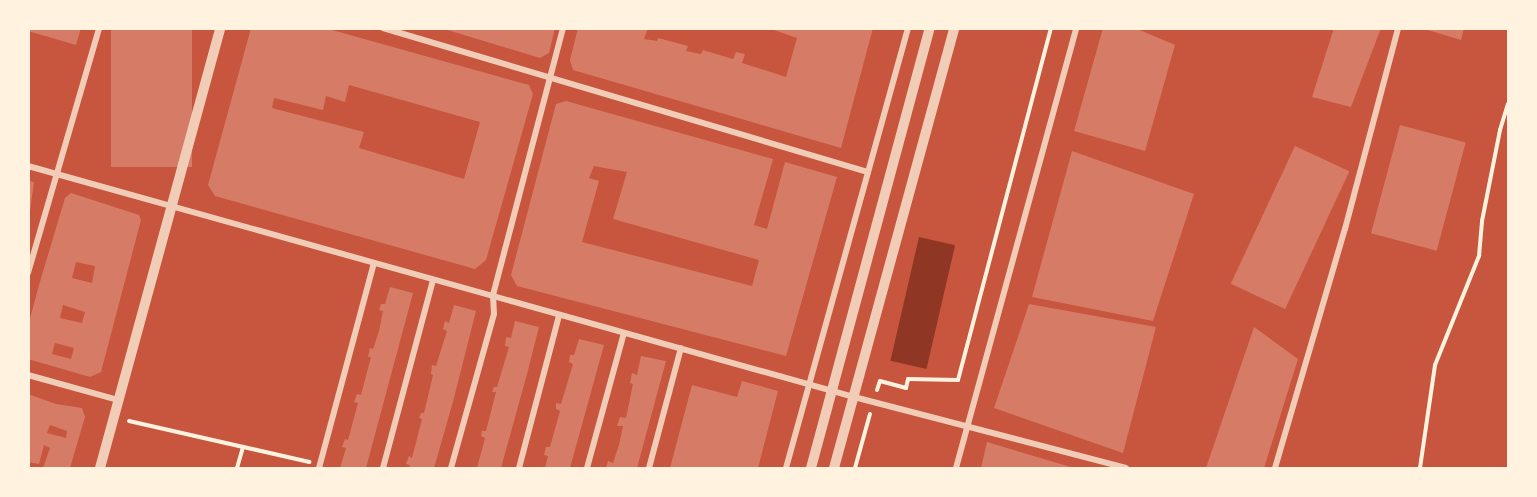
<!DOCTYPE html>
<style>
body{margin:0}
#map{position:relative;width:1537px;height:497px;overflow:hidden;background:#c8553d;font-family:Poppins,sans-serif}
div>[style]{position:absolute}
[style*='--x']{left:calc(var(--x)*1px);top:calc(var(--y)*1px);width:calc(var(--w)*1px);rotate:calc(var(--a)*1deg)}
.water>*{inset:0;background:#8f3625;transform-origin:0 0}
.building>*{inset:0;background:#d67c66;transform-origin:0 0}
.path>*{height:4px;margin:-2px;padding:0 2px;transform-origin:2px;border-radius:2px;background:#fff3e0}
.minor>*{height:6px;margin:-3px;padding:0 3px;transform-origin:3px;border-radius:3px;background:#f1ccb7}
.tertiary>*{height:10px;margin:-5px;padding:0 5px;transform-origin:5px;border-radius:5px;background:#f1ccb7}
span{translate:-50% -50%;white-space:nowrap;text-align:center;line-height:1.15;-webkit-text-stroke:6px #fff3e0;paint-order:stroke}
.frame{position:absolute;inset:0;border:30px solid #fff3e0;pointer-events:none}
</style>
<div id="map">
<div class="water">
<i style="left:919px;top:237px;width:37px;height:127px;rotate:13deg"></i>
</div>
<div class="building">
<i style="clip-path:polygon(28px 28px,81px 28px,76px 45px,28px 31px)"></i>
<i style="left:111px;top:28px;width:81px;height:139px"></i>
<i style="clip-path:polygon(evenodd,251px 28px,325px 28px,529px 85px,533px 94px,486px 260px,475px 269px,215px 196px,208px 185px,251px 28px,349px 85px,480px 122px,464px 179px,359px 148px,364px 132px,272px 108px,274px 98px,323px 110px,326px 96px,345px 102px,349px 85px)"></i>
<i style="clip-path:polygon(441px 28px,555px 28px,549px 53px,540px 58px)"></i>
<i style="clip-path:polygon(578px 28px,648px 28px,644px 39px,657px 41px,658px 38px,688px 46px,686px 51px,701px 54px,703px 50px,733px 59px,736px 52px,745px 54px,742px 63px,786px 77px,797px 38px,768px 28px,873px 28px,841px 148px,573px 70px,570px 60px)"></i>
<i style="clip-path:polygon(1103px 28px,1135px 28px,1175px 45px,1145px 151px,1074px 131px)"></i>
<i style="clip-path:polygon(1334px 28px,1381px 28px,1351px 107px,1312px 97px)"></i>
<i style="clip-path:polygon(1421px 28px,1464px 28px,1461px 40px)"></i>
<i style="clip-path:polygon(evenodd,566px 101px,773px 159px,754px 225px,767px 229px,785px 162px,837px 177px,786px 356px,517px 286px,511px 275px,556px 104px,566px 101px,594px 166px,627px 172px,613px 219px,759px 260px,752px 286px,582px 242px,599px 181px,589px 178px,594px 166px)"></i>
<i style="left:1400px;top:125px;width:68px;height:112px;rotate:15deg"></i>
<i style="left:1295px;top:146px;width:60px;height:152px;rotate:25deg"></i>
<i style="clip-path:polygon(1072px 151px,1194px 194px,1153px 321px,1032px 297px)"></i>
<i style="clip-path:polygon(28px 181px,34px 182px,29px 218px,28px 218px)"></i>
<i style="clip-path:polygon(evenodd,71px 193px,139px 215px,141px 220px,101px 372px,90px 377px,28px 359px,28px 326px,39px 285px,65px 198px,71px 193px,76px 262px,95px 266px,92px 283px,72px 278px,76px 262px,71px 193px,63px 305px,85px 312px,82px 323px,60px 318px,63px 305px,71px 193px,55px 343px,74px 348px,71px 359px,52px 354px,55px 343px)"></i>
<i style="clip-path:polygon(390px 287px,413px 293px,366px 468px,340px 468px,346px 448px,342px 447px,345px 439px,348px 440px,358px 403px,354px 402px,357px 394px,361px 395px,371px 357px,368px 357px,370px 348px,373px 349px,379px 331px,383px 311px,379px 310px,381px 304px,385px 304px)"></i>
<i style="clip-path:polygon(1029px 304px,1156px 327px,1123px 453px,994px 408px)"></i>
<i style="clip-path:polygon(454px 305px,476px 311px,454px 398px,434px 468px,409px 468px,410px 465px,406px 464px,409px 456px,412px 458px,422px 419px,419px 418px,421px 413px,424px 413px,433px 375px,431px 374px,432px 365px,436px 366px,447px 331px,443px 329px,445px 321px,449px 323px)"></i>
<i style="clip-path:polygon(515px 321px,539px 327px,527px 374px,501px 468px,477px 468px,485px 438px,481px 436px,482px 431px,486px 431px,496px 392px,492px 392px,494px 387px,497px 387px,509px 347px,505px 346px,506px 337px,511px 338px)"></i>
<i style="clip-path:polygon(1254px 327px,1298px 359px,1264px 468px,1206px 468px)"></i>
<i style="clip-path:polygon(579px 339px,604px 345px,570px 468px,545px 468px,548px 456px,544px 455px,546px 447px,550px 447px,560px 411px,556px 409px,556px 403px,561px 404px,573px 364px,569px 362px,570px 355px,574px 355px)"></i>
<i style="clip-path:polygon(641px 356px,666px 361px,637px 468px,606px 468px,608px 461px,613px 463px,619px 445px,623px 426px,617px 426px,620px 417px,626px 418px,633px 384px,630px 383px,632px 373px,637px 375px)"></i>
<i style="clip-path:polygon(742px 381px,778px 391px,758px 468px,670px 468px,692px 385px,737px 397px)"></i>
<i style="clip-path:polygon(evenodd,28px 394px,56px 404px,82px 408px,85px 417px,70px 468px,43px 468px,50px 448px,44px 445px,39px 464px,28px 462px,28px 394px,50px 425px,67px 431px,66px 438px,47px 433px,50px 425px)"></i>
<i style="clip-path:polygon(987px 442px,1074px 468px,981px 468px)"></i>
</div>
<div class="path">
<i style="--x:877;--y:390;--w:9;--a:-72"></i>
<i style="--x:880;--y:381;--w:27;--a:15"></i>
<i style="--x:906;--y:388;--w:9;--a:-77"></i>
<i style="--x:908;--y:379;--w:50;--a:1.1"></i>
<i style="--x:958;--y:380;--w:364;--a:-75.2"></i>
<i style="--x:129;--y:421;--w:185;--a:12.8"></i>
<i style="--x:237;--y:468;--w:22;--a:-74"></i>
<i style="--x:855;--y:468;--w:56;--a:-74.5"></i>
<i style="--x:1420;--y:468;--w:104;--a:-81.7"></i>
<i style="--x:1435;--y:365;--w:118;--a:-68"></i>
<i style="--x:1479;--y:256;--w:35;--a:-85"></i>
<i style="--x:1482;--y:221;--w:93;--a:-78.8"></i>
<i style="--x:1500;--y:130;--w:27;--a:-73"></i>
</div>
<div class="minor">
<i style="--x:383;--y:28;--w:506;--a:16.54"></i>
<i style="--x:28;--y:166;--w:858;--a:15.62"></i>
<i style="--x:854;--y:397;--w:281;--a:14.6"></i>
<i style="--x:28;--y:273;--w:255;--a:-73.8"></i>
<i style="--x:28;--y:375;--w:93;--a:15.5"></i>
<i style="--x:319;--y:468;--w:212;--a:-75"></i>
<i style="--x:383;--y:468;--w:195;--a:-75.1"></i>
<i style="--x:451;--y:468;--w:160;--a:-74.4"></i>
<i style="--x:494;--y:314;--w:19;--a:-93"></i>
<i style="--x:493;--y:295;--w:276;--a:-75.3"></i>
<i style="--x:519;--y:468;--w:158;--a:-75.3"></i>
<i style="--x:587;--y:468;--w:140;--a:-74.7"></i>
<i style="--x:649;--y:468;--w:124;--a:-75.1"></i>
<i style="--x:786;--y:468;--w:457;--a:-74.5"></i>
<i style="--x:956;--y:468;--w:456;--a:-74.7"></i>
<i style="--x:1275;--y:468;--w:249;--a:-73.7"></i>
<i style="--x:1345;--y:229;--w:208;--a:-75.2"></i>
</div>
<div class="tertiary">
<i style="--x:100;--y:468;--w:456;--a:-74.7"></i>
<i style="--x:811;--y:468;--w:456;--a:-74.9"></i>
<i style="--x:834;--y:468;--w:456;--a:-74.7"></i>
</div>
<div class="frame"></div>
</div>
